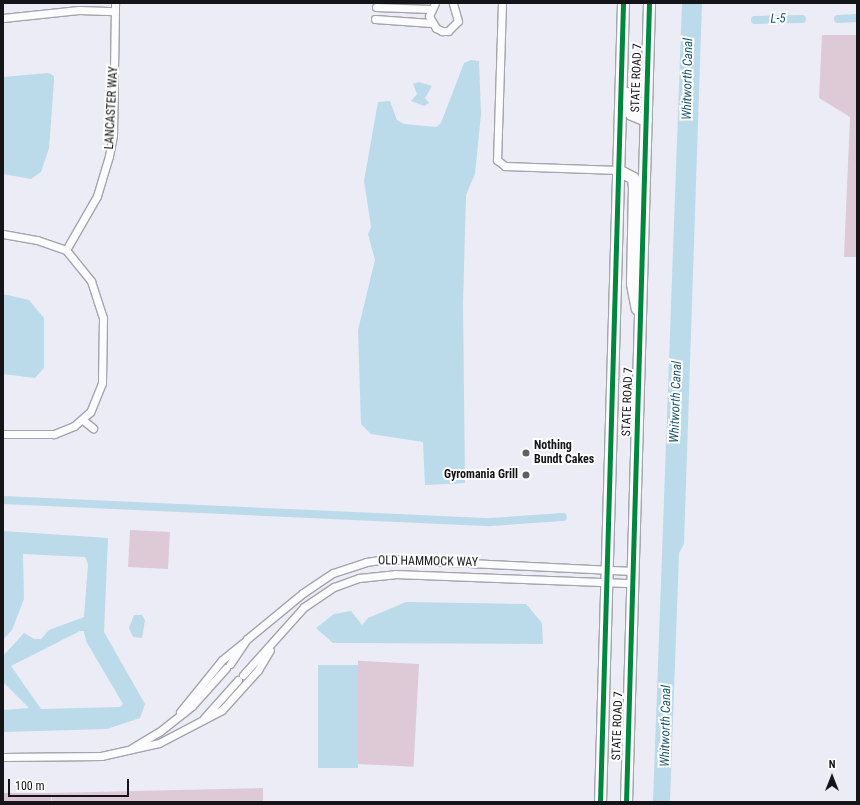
<!DOCTYPE html>
<style>
body{margin:0}
#map{position:relative;width:860px;height:805px;overflow:hidden;background:#ececf6;font-family:"Roboto Condensed",sans-serif}
div>[style]{position:absolute}
[style*='--x']{left:calc(var(--x)*1px);top:calc(var(--y)*1px);width:calc(var(--w)*1px);rotate:calc(var(--a)*1deg)}
.green>*{inset:0;background:#dec9d7;transform-origin:0 0}
.forest>*{inset:0;background:#dac4d3;transform-origin:0 0}
.water>*{inset:0;background:#bbdaea;transform-origin:0 0}
.canal>*{height:8px;margin:-4px;padding:0 4px;transform-origin:4px;border-radius:4px;background:#bbdaea}
.roads{filter:drop-shadow(1px 0 #a4a4ac) drop-shadow(-1px 0 #a4a4ac) drop-shadow(0 1px #a4a4ac) drop-shadow(0 -1px #a4a4ac)}
.street>*{height:7px;margin:-3.5px;padding:0 3.5px;transform-origin:3.5px;border-radius:3.5px;background:#fcfcfe}
.primary>*{height:11px;margin:-5.5px;padding:0 5.5px;transform-origin:5.5px;border-radius:5.5px;background:#fcfcfe}
.cycleway>*{height:5px;margin:-2.5px;padding:0 2.5px;transform-origin:2.5px;border-radius:2.5px;background:#00873e}
.dots>*{width:11px;height:11px;translate:-50% -50%;box-sizing:border-box;border:2px solid #fff;border-radius:50%}
span{translate:-50% -50%;white-space:nowrap;text-align:center;line-height:1.15;-webkit-text-stroke:4px #fff;paint-order:stroke}
.street-label{font-size:12px;color:#141419}
.poi-label{font-size:12px;color:#141419;font-weight:700}
.left{translate:0 -50%;text-align:left}
.right{translate:-100% -50%;text-align:right}
.water-label{font-size:13px;color:#1d566a;font-style:italic}
.frame{position:absolute;inset:0;border:4px solid #141419;pointer-events:none}
.north{position:absolute;left:812px;top:757px;width:40px;height:40px;-webkit-text-stroke:3px #fff;paint-order:stroke;rotate:0deg;font-size:11px;font-weight:700;line-height:16px;text-align:center;color:#141419}
.north::after{content:'';display:block;margin:auto;width:14px;height:18px;background:#141419;clip-path:polygon(50% 0,100% 100%,50% 72%,0 100%)}
.scale{position:absolute;left:8px;top:779px;width:121px;height:18px;box-sizing:border-box;border:2px solid #141419;border-top:0;padding-left:5px;font-size:12px;line-height:14px;white-space:nowrap;color:#141419;-webkit-text-stroke:3px #fff;paint-order:stroke}
</style>
<div id="map">
<div class="green">
<i style="clip-path:polygon(822px 35px,857px 35px,857px 257px,844px 257px,850px 117px,819px 98px)"></i>
<i style="left:130px;top:530px;width:40px;height:37px;rotate:3deg"></i>
<i style="left:419px;top:664px;width:103px;height:61px;rotate:93deg"></i>
<i style="clip-path:polygon(263px 788px,263px 802px,52px 802px,51px 793px)"></i>
</div>
<div class="forest">
<i style="left:3px;top:793px;width:48px;height:9px"></i>
</div>
<div class="water">
<i style="clip-path:polygon(682px 3px,702px 3px,684px 544px,679px 553px,670px 802px,653px 802px)"></i>
<i style="clip-path:polygon(471px 60px,479px 61px,481px 114px,475px 174px,466px 195px,463px 304px,465px 483px,425px 485px,423px 442px,371px 434px,361px 424px,358px 330px,375px 260px,368px 234px,371px 227px,364px 181px,378px 102px,390px 101px,397px 120px,404px 124px,436px 127px,441px 123px,464px 63px)"></i>
<i style="clip-path:polygon(48px 73px,54px 76px,54px 81px,49px 148px,41px 172px,31px 179px,3px 174px,3px 77px)"></i>
<i style="clip-path:polygon(419px 82px,432px 86px,425px 98px,429px 103px,424px 106px,411px 101px,417px 94px,413px 84px)"></i>
<i style="clip-path:polygon(3px 294px,29px 300px,44px 318px,44px 368px,35px 378px,3px 374px)"></i>
<i style="clip-path:polygon(evenodd,3px 531px,108px 538px,104px 632px,145px 704px,140px 718px,107px 729px,3px 732px,3px 710px,29px 708px,3px 682px,3px 656px,24px 633px,34px 639px,41px 639px,49px 630px,84px 617px,88px 564px,85px 557px,23px 554px,24px 599px,12px 630px,3px 640px,3px 531px,80px 631px,84px 631px,86px 641px,123px 704px,120px 707px,41px 709px,11px 666px,80px 631px)"></i>
<i style="clip-path:polygon(406px 602px,526px 604px,542px 623px,543px 644px,333px 643px,316px 628px,334px 614px,351px 611px,362px 625px,368px 618px)"></i>
<i style="clip-path:polygon(134px 615px,142px 615px,145px 620px,142px 638px,133px 637px,129px 628px)"></i>
<i style="left:318px;top:665px;width:40px;height:103px"></i>
</div>
<div class="canal">
<i style="--x:838;--y:19;--w:19;--a:-3"></i>
<i style="--x:755;--y:20;--w:47;--a:-1.2"></i>
<i style="--x:3;--y:500;--w:488;--a:2.6"></i>
<i style="--x:491;--y:522;--w:72;--a:-4"></i>
</div>
<div class="roads">
<div class="street">
<i style="--x:435;--y:3;--w:14;--a:115"></i>
<i style="--x:429;--y:16;--w:14;--a:60"></i>
<i style="--x:436;--y:28;--w:7;--a:27"></i>
<i style="--x:442;--y:31;--w:6;--a:0"></i>
<i style="--x:448;--y:31;--w:14;--a:-45"></i>
<i style="--x:458;--y:21;--w:19;--a:-106"></i>
<i style="--x:502;--y:3;--w:157;--a:91.8"></i>
<i style="--x:497;--y:160;--w:10;--a:37"></i>
<i style="--x:505;--y:166;--w:113;--a:2"></i>
<i style="--x:376;--y:7;--w:54;--a:2.1"></i>
<i style="--x:3;--y:18;--w:76;--a:-6"></i>
<i style="--x:79;--y:10;--w:36;--a:2"></i>
<i style="--x:375;--y:19;--w:56;--a:4.1"></i>
<i style="--x:3;--y:234;--w:35;--a:10"></i>
<i style="--x:37;--y:240;--w:31;--a:19"></i>
<i style="--x:66;--y:250;--w:40;--a:51"></i>
<i style="--x:91;--y:281;--w:39;--a:72"></i>
<i style="--x:103;--y:318;--w:65;--a:90.9"></i>
<i style="--x:102;--y:383;--w:31;--a:112"></i>
<i style="--x:90;--y:412;--w:21;--a:139"></i>
<i style="--x:74;--y:426;--w:22;--a:158"></i>
<i style="--x:54;--y:434;--w:51;--a:180"></i>
<i style="--x:66;--y:250;--w:62;--a:-60.1"></i>
<i style="--x:97;--y:196;--w:42;--a:-73.3"></i>
<i style="--x:109;--y:156;--w:21;--a:-79"></i>
<i style="--x:113;--y:135;--w:132;--a:-89.1"></i>
<i style="--x:83;--y:420;--w:13;--a:39"></i>
<i style="--x:230;--y:664;--w:30;--a:-56"></i>
<i style="--x:247;--y:639;--w:72;--a:-39.4"></i>
<i style="--x:303;--y:593;--w:36;--a:-34"></i>
<i style="--x:333;--y:573;--w:35;--a:-18"></i>
<i style="--x:366;--y:562;--w:21;--a:-8"></i>
<i style="--x:387;--y:559;--w:246;--a:2.8"></i>
<i style="--x:243;--y:675;--w:91;--a:-48.1"></i>
<i style="--x:304;--y:607;--w:36;--a:-34"></i>
<i style="--x:334;--y:587;--w:27;--a:-20"></i>
<i style="--x:359;--y:578;--w:36;--a:-6"></i>
<i style="--x:395;--y:574;--w:238;--a:2.2"></i>
<i style="--x:180;--y:712;--w:67;--a:-51.1"></i>
<i style="--x:222;--y:660;--w:27;--a:-39"></i>
<i style="--x:204;--y:718;--w:51;--a:-48.2"></i>
<i style="--x:132;--y:748;--w:31;--a:-31"></i>
<i style="--x:159;--y:732;--w:42;--a:-38.2"></i>
<i style="--x:192;--y:706;--w:51;--a:-48.2"></i>
<i style="--x:3;--y:757;--w:98;--a:-0.6"></i>
<i style="--x:101;--y:756;--w:59;--a:-12.6"></i>
<i style="--x:159;--y:743;--w:71;--a:-27.6"></i>
<i style="--x:222;--y:710;--w:54;--a:-48"></i>
<i style="--x:258;--y:670;--w:23;--a:-59"></i>
</div>
<div class="primary">
<i style="--x:627;--y:93;--w:21;--a:79"></i>
<i style="--x:631;--y:114;--w:16;--a:22"></i>
<i style="--x:618;--y:170;--w:17;--a:28"></i>
<i style="--x:633;--y:178;--w:9;--a:84"></i>
<i style="--x:634;--y:187;--w:97;--a:91.2"></i>
<i style="--x:632;--y:284;--w:25;--a:79"></i>
<i style="--x:600;--y:802;--w:799;--a:-88.35"></i>
<i style="--x:626;--y:802;--w:799;--a:-88.35"></i>
</div>
</div>
<div class="cycleway">
<i style="--x:600;--y:802;--w:799;--a:-88.35"></i>
<i style="--x:626;--y:802;--w:799;--a:-88.35"></i>
</div>
<div class="dots">
<i style="left:526px;top:453px;background:#606066"></i>
<i style="left:526px;top:475px;background:#606066"></i>
</div>
<div class="street-label">
<span style="left:637px;top:78px;rotate:-88deg">STATE ROAD 7</span>
<span style="left:112px;top:108px;rotate:-87deg">LANCASTER WAY</span>
<span style="left:628px;top:402px;rotate:-88deg">STATE ROAD 7</span>
<span style="left:428px;top:562px;rotate:1deg">OLD HAMMOCK WAY</span>
<span style="left:618px;top:726px;rotate:-88deg">STATE ROAD 7</span>
</div>
<div class="poi-label">
<span class="left" style="left:534px;top:453px">Nothing<br>Bundt Cakes</span>
<span class="right" style="left:518px;top:475px">Gyromania Grill</span>
</div>
<div class="water-label">
<span style="left:778px;top:19px;rotate:-1deg">L-5</span>
<span style="left:688px;top:79px;rotate:-89deg">Whitworth Canal</span>
<span style="left:676px;top:402px;rotate:-88deg">Whitworth Canal</span>
<span style="left:666px;top:726px;rotate:-89deg">Whitworth Canal</span>
</div>
<div class="frame"></div>
<div class="north">N</div>
<div class="scale">100 m</div>
</div>
